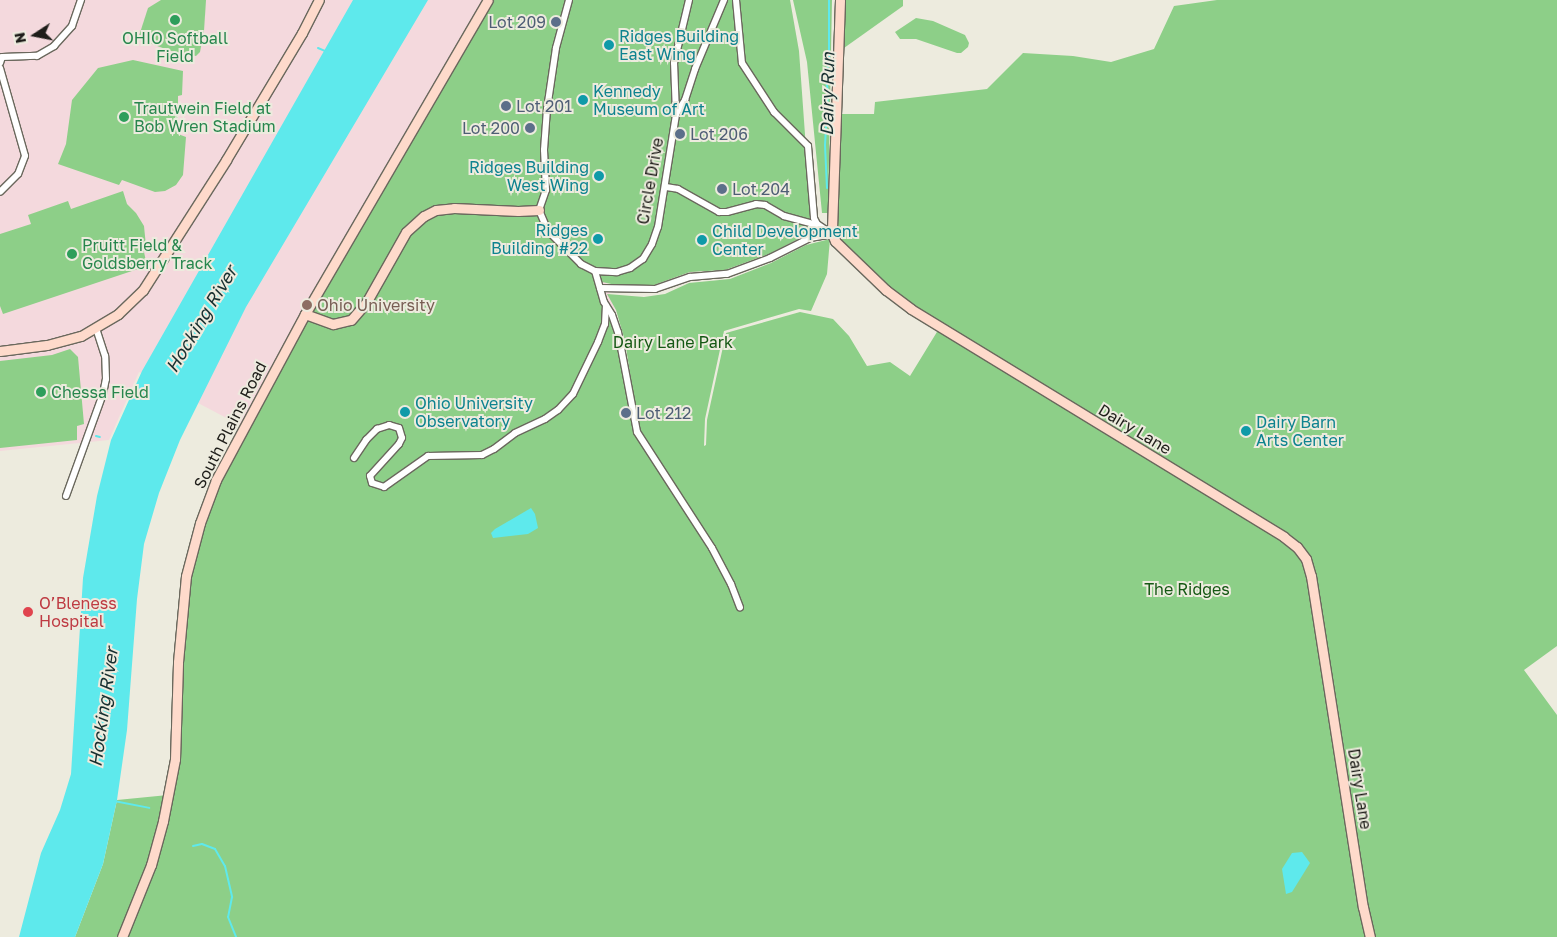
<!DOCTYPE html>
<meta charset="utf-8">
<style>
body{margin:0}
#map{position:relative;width:1557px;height:937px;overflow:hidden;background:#edebde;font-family:"Golos Text",sans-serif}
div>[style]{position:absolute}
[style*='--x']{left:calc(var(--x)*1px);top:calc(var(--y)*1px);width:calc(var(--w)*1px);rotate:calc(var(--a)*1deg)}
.education>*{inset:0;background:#f4d9dd}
.green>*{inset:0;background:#8dcf88}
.water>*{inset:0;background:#5ee9ec}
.stream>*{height:2px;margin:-1px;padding:0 1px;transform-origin:1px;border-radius:1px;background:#5ee9ec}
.roads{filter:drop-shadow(1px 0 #6a685d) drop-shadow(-1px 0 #6a685d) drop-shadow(0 1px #6a685d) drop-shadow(0 -1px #6a685d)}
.street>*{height:6px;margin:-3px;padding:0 3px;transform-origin:3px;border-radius:3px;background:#fff}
.secondary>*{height:9px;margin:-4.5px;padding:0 4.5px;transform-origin:4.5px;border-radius:4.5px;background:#fedacb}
.dots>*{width:14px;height:14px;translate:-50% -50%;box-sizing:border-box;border:2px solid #edebde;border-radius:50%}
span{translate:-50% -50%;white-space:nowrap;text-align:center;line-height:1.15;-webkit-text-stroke:4px #edebde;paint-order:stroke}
.service-label{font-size:16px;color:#4e5e75}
.right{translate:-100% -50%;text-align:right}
.left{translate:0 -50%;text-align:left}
.culture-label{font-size:16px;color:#0d838f}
.leisure-label{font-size:16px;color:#27864d}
.street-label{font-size:16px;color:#1e1d19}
.education-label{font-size:16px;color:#785e54}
.park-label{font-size:16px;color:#155814}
.health-label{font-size:16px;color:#be3a42}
.water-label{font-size:18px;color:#172f30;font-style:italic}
.north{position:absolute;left:10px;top:10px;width:50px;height:50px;-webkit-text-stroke:4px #edebde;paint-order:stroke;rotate:259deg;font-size:14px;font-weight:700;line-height:20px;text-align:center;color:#1e1d19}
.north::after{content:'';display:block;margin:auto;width:18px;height:22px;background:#1e1d19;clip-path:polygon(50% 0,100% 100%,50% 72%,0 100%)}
</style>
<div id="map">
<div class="education">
<i style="clip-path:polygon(0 0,790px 0,799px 51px,753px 258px,659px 285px,606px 282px,620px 326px,645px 437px,489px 570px,333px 474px,139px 372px,109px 440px,0 451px)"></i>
</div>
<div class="green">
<i style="clip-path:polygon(161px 0,206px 0,204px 31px,200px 52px,196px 56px,171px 51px,138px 39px,148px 8px)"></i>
<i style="clip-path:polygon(488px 0,790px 0,799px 51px,812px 232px,769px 254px,725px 270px,690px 272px,654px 285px,616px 285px,602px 282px,602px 297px,612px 315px,634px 422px,648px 444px,638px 425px,625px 341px,616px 310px,607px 294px,644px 297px,665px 294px,689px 283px,730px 279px,771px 263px,806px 245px,830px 239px,827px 274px,811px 311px,799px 309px,724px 331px,705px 419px,704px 446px,706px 445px,707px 420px,726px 333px,800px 312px,833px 319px,849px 336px,867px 366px,890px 362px,910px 376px,940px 327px,911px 309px,832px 234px,841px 114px,874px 114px,875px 102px,987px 89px,1023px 53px,1073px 56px,1111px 62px,1154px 49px,1174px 6px,1217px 0,1557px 0,1557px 646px,1524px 670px,1557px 715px,1557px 937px,75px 937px,103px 864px,117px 800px,168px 795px,186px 576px,216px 480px)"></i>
<i style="clip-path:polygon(793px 0,832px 0,828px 213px,822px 213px,807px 62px)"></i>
<i style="clip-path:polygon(844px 0,903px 0,903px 6px,844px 48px)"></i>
<i style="clip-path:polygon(916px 18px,933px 21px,965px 35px,969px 43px,968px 47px,961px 53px,957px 53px,916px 39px,900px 39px,895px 32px)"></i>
<i style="clip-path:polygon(133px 60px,183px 71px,182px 95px,178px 96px,178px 134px,186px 137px,183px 175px,176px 185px,165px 191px,155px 192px,122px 180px,119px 185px,58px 164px,66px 144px,72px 100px,98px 68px)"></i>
<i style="clip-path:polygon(123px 191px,127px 204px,136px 213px,144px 226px,146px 246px,144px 252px,147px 266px,3px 314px,0 306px,0 234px,31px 224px,28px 215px,68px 201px,71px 209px)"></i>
<i style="clip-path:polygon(70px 349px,78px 357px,84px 424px,77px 426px,77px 440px,0 448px,0 361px,52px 355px)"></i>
</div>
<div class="water">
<i style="clip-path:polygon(353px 0,428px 0,246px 307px,180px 440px,159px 493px,144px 544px,137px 599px,127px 730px,117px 800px,103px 864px,75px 937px,19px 937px,41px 853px,60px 810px,71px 774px,83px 578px,97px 496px,111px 440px,142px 371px)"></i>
<i style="clip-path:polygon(531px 508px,535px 514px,538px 528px,528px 534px,493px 538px,491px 533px,495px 529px)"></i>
<i style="clip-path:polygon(1302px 852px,1310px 863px,1292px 892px,1286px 894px,1282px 869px,1292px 853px)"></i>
</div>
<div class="stream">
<i style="--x:318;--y:48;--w:8;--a:23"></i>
<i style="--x:827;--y:188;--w:43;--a:-92.7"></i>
<i style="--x:825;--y:145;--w:54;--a:-86.8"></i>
<i style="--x:828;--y:91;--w:10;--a:-101"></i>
<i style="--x:826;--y:81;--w:23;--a:-83"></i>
<i style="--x:829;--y:58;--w:58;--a:-90"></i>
<i style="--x:96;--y:436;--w:4;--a:14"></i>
<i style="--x:114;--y:801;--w:36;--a:11"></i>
<i style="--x:193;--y:846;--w:9;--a:-13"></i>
<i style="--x:202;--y:844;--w:14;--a:21"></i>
<i style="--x:215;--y:849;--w:20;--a:60"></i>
<i style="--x:225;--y:866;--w:32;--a:77"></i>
<i style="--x:232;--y:897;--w:20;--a:101"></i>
<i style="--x:228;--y:917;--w:22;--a:68"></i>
</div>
<div class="roads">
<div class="street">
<i style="--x:569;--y:0;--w:50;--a:105.2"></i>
<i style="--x:556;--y:48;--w:62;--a:98.4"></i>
<i style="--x:547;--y:109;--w:41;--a:94.2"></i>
<i style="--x:544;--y:150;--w:40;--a:87.1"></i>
<i style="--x:546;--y:190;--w:21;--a:109"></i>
<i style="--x:539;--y:210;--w:23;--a:67"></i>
<i style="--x:548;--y:231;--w:47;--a:45"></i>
<i style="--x:581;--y:264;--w:16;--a:27"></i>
<i style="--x:595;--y:271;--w:22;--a:3"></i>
<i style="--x:617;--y:272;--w:14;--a:-17"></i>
<i style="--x:630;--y:268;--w:16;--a:-35"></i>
<i style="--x:643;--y:259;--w:17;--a:-59"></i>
<i style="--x:652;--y:244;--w:18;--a:-71"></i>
<i style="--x:658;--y:227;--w:114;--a:-80.9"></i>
<i style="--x:676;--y:114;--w:51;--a:-92.2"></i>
<i style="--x:674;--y:63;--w:65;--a:-76.6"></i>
<i style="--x:736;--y:0;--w:63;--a:84.6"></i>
<i style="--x:742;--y:63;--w:59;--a:56.9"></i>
<i style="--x:774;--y:112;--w:48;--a:45"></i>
<i style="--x:808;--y:146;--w:72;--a:85.2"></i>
<i style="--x:814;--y:218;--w:7;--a:63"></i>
<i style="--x:817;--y:224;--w:18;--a:34"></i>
<i style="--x:0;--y:63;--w:6;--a:-72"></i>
<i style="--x:2;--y:57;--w:35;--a:-2"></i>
<i style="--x:37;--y:56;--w:20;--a:-30"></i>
<i style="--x:54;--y:46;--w:27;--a:-48"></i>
<i style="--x:72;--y:26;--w:28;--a:-71"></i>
<i style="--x:0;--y:68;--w:91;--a:74.1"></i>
<i style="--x:25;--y:156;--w:19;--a:111"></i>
<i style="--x:18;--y:174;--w:25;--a:135"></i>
<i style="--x:676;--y:114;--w:17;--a:-57"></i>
<i style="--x:685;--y:100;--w:33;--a:-72"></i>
<i style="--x:695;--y:69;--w:75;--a:-67.2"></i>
<i style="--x:666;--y:187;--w:12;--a:9"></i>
<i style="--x:678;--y:189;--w:47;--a:29.3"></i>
<i style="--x:719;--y:212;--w:8;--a:0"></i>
<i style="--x:727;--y:212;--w:30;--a:-15"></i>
<i style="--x:756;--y:204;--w:9;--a:6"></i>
<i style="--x:765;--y:205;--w:22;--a:30"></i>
<i style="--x:784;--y:216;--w:31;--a:15"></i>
<i style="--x:814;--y:224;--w:7;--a:63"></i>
<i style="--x:817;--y:230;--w:9;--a:13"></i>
<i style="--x:595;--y:271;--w:32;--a:74"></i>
<i style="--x:604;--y:302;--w:15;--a:58"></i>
<i style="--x:612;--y:315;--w:18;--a:71"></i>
<i style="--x:618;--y:332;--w:102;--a:79.2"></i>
<i style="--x:637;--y:432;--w:138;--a:57.1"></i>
<i style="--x:712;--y:548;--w:41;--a:62.2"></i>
<i style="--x:731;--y:584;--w:25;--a:69"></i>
<i style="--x:600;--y:288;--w:55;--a:1"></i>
<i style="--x:655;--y:289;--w:37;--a:-19"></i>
<i style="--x:690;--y:277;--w:37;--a:-5"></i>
<i style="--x:727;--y:274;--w:46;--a:-20.4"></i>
<i style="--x:770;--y:258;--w:45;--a:-26.6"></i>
<i style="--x:810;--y:238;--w:22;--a:-10"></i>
<i style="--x:354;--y:458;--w:22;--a:-56"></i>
<i style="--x:366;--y:440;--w:16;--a:-45"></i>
<i style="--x:377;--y:429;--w:13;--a:-18"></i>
<i style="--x:389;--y:425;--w:10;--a:17"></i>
<i style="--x:399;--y:428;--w:10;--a:73"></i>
<i style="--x:402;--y:438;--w:7;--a:117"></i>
<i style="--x:399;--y:444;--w:43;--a:132.2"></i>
<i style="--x:370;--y:476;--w:7;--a:74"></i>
<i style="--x:372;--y:483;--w:13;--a:18"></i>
<i style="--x:384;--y:487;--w:54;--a:-35.2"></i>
<i style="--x:428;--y:456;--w:54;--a:-1.1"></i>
<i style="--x:482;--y:455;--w:13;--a:-27"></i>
<i style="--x:494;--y:449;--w:26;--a:-37"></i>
<i style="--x:515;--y:433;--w:33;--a:-25"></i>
<i style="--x:545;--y:419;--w:16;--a:-35"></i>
<i style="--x:558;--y:410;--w:22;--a:-47"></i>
<i style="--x:573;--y:394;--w:58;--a:-64.3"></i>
<i style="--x:598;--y:342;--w:19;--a:-69"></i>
<i style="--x:605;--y:324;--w:18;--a:-87"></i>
<i style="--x:66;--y:496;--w:109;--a:-70.1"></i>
<i style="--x:103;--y:394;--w:15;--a:-79"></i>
<i style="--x:106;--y:379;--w:23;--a:-92"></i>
<i style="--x:105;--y:356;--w:29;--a:-108"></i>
</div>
<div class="secondary">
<i style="--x:840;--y:0;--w:234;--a:92"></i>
<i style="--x:832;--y:234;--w:8;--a:67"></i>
<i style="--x:835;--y:241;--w:71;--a:43.9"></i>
<i style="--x:886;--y:290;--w:31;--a:37"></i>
<i style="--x:911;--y:309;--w:437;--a:31.4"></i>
<i style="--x:1284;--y:537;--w:16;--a:38"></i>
<i style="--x:1297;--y:547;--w:15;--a:53"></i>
<i style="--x:1306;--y:559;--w:18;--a:74"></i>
<i style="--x:1311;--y:576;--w:335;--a:81.1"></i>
<i style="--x:1363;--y:907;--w:31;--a:77"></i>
<i style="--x:305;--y:314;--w:30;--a:20"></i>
<i style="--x:333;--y:324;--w:18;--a:-13"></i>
<i style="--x:351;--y:320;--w:23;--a:-49"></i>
<i style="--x:366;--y:303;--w:81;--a:-60.6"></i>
<i style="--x:406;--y:232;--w:24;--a:-42"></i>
<i style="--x:424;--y:216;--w:13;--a:-27"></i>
<i style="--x:436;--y:210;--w:18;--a:-6"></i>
<i style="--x:454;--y:208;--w:64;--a:2.7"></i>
<i style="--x:518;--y:211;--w:21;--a:-3"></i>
<i style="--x:0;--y:351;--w:47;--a:-7.3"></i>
<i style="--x:47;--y:345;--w:35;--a:-15"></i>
<i style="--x:81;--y:336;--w:43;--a:-30.7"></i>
<i style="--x:118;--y:314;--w:35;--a:-44"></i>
<i style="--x:143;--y:290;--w:154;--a:-57.4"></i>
<i style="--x:226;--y:160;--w:148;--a:-59.1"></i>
<i style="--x:302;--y:33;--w:37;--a:-63"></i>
<i style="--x:122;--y:937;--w:78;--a:-68.1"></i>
<i style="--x:151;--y:865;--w:46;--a:-74.7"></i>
<i style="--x:163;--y:821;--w:63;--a:-79"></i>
<i style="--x:175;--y:759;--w:97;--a:-88.2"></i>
<i style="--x:178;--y:662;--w:86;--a:-84.7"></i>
<i style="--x:186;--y:576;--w:55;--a:-75.2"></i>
<i style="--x:200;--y:523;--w:46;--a:-69.6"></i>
<i style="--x:216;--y:480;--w:188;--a:-61.8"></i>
<i style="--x:305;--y:314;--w:363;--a:-59.8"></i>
</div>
</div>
<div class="dots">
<i style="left:175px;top:20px;background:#2e9e5b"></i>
<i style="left:556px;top:22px;background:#5c6f8a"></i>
<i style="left:609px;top:45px;background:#0f9aa8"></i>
<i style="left:583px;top:100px;background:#0f9aa8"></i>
<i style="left:506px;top:106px;background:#5c6f8a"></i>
<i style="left:124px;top:117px;background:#2e9e5b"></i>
<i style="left:530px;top:128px;background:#5c6f8a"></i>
<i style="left:680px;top:134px;background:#5c6f8a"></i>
<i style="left:599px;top:176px;background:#0f9aa8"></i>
<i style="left:722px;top:189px;background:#5c6f8a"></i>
<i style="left:598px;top:239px;background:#0f9aa8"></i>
<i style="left:702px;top:240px;background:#0f9aa8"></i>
<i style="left:72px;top:254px;background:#2e9e5b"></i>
<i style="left:307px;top:305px;background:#8d6e63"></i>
<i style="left:41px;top:392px;background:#2e9e5b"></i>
<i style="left:405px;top:412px;background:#0f9aa8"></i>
<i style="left:626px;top:413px;background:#5c6f8a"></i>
<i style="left:1246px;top:431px;background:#0f9aa8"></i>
<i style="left:28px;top:612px;background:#e0444e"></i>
</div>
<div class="service-label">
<span class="right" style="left:546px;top:22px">Lot 209</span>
<span class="left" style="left:516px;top:106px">Lot 201</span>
<span class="right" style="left:520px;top:128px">Lot 200</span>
<span class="left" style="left:690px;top:134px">Lot 206</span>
<span class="left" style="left:732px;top:189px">Lot 204</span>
<span class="left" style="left:636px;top:413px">Lot 212</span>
</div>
<div class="culture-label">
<span class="left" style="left:619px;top:45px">Ridges Building<br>East Wing</span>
<span class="left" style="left:593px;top:100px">Kennedy<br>Museum of Art</span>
<span class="right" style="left:589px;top:176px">Ridges Building<br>West Wing</span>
<span class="right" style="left:588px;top:239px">Ridges<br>Building #22</span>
<span class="left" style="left:712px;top:240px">Child Development<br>Center</span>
<span class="left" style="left:415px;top:412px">Ohio University<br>Observatory</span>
<span class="left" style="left:1256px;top:431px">Dairy Barn<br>Arts Center</span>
</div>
<div class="leisure-label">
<span style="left:175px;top:47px">OHIO Softball<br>Field</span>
<span class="left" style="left:134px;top:117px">Trautwein Field at<br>Bob Wren Stadium</span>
<span class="left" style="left:82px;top:254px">Pruitt Field &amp;<br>Goldsberry Track</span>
<span class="left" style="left:51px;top:392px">Chessa Field</span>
</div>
<div class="street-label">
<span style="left:650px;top:181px;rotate:-80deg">Circle Drive</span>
<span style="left:230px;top:425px;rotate:-63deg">South Plains Road</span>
<span style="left:1135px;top:429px;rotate:31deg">Dairy Lane</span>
<span style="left:1360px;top:789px;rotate:81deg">Dairy Lane</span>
</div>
<div class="education-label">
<span class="left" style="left:317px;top:305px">Ohio University</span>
</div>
<div class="park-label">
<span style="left:673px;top:342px">Dairy Lane Park</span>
<span style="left:1187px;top:589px">The Ridges</span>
</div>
<div class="health-label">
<span class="left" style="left:39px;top:612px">O’Bleness<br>Hospital</span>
</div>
<div class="water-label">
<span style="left:827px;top:94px;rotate:-89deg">Dairy Run</span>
<span style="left:201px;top:319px;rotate:-59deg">Hocking River</span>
<span style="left:103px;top:707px;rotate:-82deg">Hocking River</span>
</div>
<div class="north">N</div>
</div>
